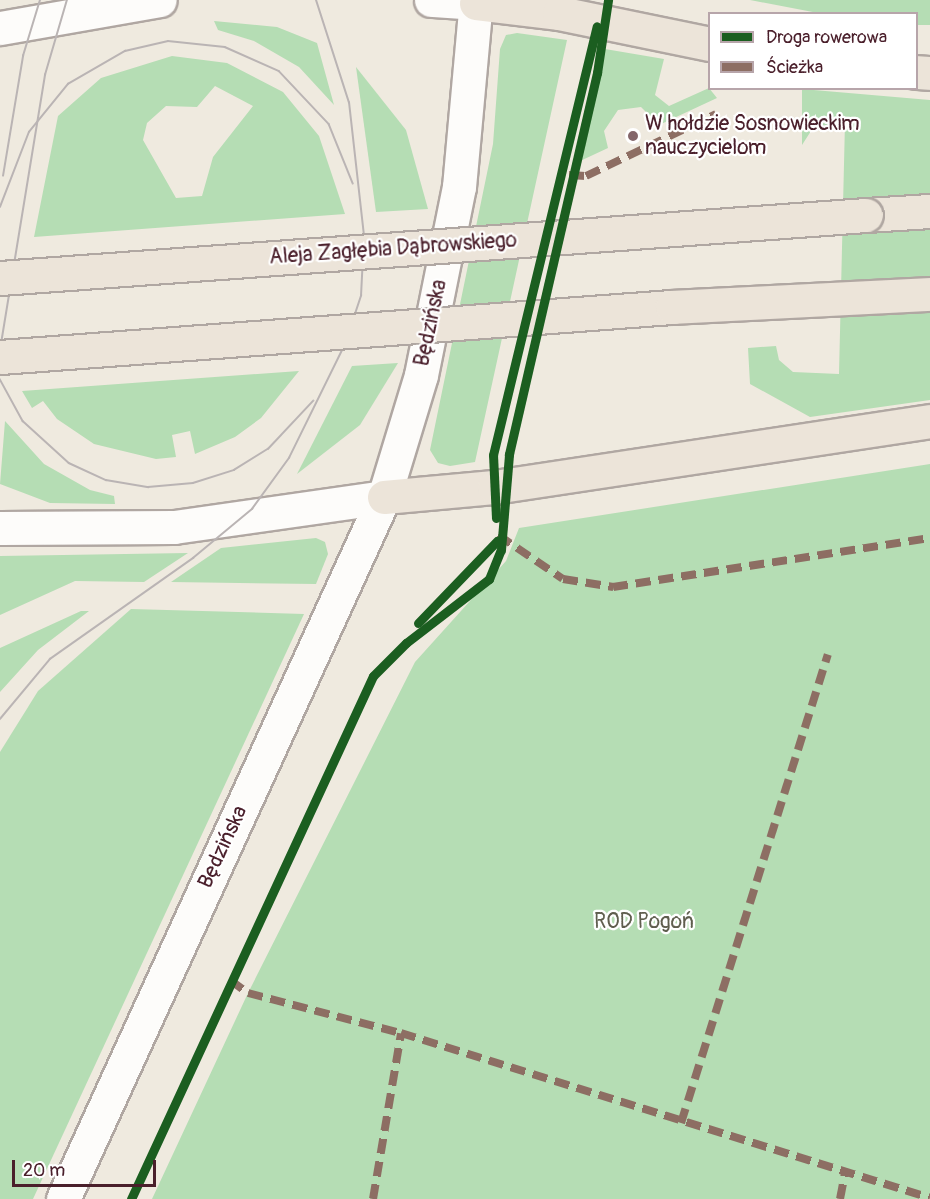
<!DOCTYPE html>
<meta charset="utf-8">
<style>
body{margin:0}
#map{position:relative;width:930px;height:1199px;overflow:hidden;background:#efeadf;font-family:Pangolin,sans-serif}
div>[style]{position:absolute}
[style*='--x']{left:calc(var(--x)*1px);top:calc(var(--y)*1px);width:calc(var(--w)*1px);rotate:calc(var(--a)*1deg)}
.green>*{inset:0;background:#b5ddb4}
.roads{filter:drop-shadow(2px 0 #b0a7a2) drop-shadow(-2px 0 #b0a7a2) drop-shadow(0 2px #b0a7a2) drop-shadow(0 -2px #b0a7a2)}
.minor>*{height:33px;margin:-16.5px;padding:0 16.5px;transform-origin:16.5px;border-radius:16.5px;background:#fdfcfa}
.major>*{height:33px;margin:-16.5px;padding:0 16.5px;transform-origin:16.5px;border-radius:16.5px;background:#ece4d9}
.tram>*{height:1.5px;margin:-0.75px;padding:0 0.75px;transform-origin:0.75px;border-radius:0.75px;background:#bab4b4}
.bridges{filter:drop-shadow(2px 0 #b0a7a2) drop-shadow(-2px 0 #b0a7a2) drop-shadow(0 2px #b0a7a2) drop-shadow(0 -2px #b0a7a2)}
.major-bridge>*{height:33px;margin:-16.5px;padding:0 16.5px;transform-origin:16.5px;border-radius:16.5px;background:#ece4d9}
.quiet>*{height:8px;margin-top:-4px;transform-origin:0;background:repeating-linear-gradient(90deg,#8d6e63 0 15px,transparent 0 23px)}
.cycleway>*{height:9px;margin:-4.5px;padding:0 4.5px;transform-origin:4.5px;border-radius:4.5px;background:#1b5e20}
.dots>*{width:16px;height:16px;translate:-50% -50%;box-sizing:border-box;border:3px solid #fff;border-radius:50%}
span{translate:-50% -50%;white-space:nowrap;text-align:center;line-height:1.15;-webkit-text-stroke:4.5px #fff;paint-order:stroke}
.poi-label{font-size:21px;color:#4a1f2b}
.left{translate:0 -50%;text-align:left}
.street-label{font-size:21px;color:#4a1f2b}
.park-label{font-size:21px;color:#5f5e4e}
.legend{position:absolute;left:708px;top:12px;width:210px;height:78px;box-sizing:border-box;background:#fff;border:2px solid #b7a5aa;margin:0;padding:8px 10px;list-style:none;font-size:18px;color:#4a1f2b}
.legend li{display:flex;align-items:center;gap:12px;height:30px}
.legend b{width:30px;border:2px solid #b7a5aa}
.scale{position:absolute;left:12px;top:1160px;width:144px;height:27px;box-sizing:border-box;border:3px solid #4a1f2b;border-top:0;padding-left:8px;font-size:18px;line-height:21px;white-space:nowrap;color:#4a1f2b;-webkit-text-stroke:4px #fff;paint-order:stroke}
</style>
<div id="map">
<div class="green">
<i style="clip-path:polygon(750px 0,930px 0,930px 25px,917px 25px,916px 14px,818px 13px)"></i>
<i style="clip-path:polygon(214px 21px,277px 27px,317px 43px,334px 105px,299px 67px,254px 41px,218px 30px)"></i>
<i style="clip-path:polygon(517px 33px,567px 40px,475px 462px,450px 466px,438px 463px,430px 450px,493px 144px,500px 49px,506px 35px)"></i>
<i style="clip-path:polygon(605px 49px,664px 59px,655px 95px,669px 106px,709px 88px,717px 98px,659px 125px,641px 107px,618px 110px,604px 131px,608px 148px,578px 162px)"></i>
<i style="clip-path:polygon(evenodd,172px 56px,227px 63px,283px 92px,319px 136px,345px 214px,34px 237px,58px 116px,101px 78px,172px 56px,215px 86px,253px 106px,213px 157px,202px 196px,176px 198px,143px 140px,147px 123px,166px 106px,197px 107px,215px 86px)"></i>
<i style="clip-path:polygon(356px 67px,406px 130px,428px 209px,376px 212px)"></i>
<i style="clip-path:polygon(802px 89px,930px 100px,930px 400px,810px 417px,750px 384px,748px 348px,776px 346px,779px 360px,793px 372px,839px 374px,845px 122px,811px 131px,802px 145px)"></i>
<i style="clip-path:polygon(398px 363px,360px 425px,297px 474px,352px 366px)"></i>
<i style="clip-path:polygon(299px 371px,261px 418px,235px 437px,195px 454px,190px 431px,172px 435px,176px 457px,156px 459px,94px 444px,57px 419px,43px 401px,32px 408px,22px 391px)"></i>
<i style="clip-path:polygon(5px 421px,44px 464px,90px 490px,114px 496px,115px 504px,50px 503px,0 484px)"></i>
<i style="clip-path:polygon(930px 464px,930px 1199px,152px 1199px,248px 993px,415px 662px,506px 561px,519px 528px)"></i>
<i style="clip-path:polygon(316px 538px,325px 542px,328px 554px,316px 584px,171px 582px,221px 548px)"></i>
<i style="clip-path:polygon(188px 553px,144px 582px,75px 581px,0 615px,0 556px)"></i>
<i style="clip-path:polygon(131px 609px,304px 614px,33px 1199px,0 1199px,0 752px,38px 691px)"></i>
<i style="clip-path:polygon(81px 611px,89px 611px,38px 650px,0 692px,0 648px)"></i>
</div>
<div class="roads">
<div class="minor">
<i style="--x:431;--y:0;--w:45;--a:3.8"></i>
<i style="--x:0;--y:28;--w:162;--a:-9.9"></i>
<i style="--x:0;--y:528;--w:174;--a:-0.3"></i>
<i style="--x:174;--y:527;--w:212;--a:-8.1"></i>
<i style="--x:63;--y:1199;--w:772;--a:-65.43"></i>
<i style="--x:384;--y:497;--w:127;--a:-73.1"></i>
<i style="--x:421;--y:375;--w:192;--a:-78.6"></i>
<i style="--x:459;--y:187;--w:188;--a:-84.8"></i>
</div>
<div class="major">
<i style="--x:476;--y:3;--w:84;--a:6.9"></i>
<i style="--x:559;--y:13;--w:154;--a:11.6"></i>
<i style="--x:916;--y:72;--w:14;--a:4"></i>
<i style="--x:866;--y:215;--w:64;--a:-3.6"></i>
<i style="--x:384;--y:497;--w:110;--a:-5.2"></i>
<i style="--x:494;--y:487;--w:441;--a:-8.6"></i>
</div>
</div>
<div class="tram">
<i style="--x:3;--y:176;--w:122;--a:-80.5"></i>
<i style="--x:23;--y:56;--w:59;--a:-73.1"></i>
<i style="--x:0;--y:207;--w:80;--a:-68.9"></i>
<i style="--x:29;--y:132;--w:62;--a:-50.9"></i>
<i style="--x:68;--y:84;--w:66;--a:-30.1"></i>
<i style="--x:125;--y:51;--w:44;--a:-13.1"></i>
<i style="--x:168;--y:41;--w:57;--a:6"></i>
<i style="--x:225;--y:47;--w:59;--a:24"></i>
<i style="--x:279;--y:71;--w:73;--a:46.7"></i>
<i style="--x:329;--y:124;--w:64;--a:67.9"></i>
<i style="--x:0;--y:350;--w:279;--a:-80.7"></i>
<i style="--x:45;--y:75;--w:78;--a:-73.7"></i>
<i style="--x:0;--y:379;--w:48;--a:61.3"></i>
<i style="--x:23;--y:421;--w:62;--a:42.4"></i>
<i style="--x:69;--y:463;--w:41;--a:24.7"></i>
<i style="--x:106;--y:480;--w:43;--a:9.5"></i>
<i style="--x:148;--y:487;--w:45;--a:-5.1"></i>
<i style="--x:193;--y:483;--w:43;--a:-17.6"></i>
<i style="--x:234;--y:470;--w:40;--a:-32"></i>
<i style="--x:268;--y:449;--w:66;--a:-46.8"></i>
<i style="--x:0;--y:719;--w:78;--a:-50.2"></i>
<i style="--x:50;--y:659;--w:175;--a:-35.2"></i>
<i style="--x:193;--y:558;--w:77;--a:-39.7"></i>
<i style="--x:252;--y:509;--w:63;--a:-54"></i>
<i style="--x:289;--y:458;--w:127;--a:-63.8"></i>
<i style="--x:345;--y:344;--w:51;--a:-71.6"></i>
<i style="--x:361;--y:296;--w:60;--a:-87.1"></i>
<i style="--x:364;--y:236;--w:134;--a:-96.4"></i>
<i style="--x:349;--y:103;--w:108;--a:-107.8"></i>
</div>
<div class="bridges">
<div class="major-bridge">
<i style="--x:0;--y:278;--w:868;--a:-4.16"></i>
<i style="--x:0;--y:357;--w:674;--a:-4.26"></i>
<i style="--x:672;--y:307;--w:258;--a:-2.9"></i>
</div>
</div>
<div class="quiet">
<i style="--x:569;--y:175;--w:17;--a:3"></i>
<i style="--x:586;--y:176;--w:144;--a:-25.5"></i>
<i style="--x:498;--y:535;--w:78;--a:34.1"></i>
<i style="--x:563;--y:579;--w:51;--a:9.1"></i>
<i style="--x:613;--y:587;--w:321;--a:-8.8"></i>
<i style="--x:230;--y:980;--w:22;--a:36"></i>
<i style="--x:248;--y:993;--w:158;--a:14.7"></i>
<i style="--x:401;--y:1033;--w:554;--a:17.32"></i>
<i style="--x:681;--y:1123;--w:491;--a:-72.6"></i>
<i style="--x:373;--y:1199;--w:168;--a:-80.4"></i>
<i style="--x:840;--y:1199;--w:26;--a:-79"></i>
</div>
<div class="cycleway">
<i style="--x:496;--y:518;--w:63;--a:-92.7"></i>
<i style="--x:493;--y:455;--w:441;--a:-76.4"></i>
<i style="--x:418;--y:623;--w:114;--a:-46.1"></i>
<i style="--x:131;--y:1199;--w:576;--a:-65.17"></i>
<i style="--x:373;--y:676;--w:47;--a:-45"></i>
<i style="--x:406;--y:643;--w:105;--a:-37.6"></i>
<i style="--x:489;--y:579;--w:31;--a:-68"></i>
<i style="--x:501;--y:550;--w:96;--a:-85.2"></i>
<i style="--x:509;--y:454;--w:391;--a:-77"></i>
<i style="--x:597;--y:73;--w:74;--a:-81.4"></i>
</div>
<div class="dots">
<i style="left:633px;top:136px;background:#84666a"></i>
</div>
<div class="poi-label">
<span class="left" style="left:645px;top:136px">W hołdzie Sosnowieckim<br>nauczycielom</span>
</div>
<div class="street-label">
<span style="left:393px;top:249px;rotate:-4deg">Aleja Zagłębia Dąbrowskiego</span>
<span style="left:431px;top:323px;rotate:-78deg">Będzińska</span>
<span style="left:223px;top:847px;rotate:-65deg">Będzińska</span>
</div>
<div class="park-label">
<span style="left:644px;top:922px">ROD Pogoń</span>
</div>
<ul class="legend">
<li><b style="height:8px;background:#1b5e20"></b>Droga rowerowa</li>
<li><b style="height:8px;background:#8d6e63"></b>Ścieżka</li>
</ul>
<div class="scale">20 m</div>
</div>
